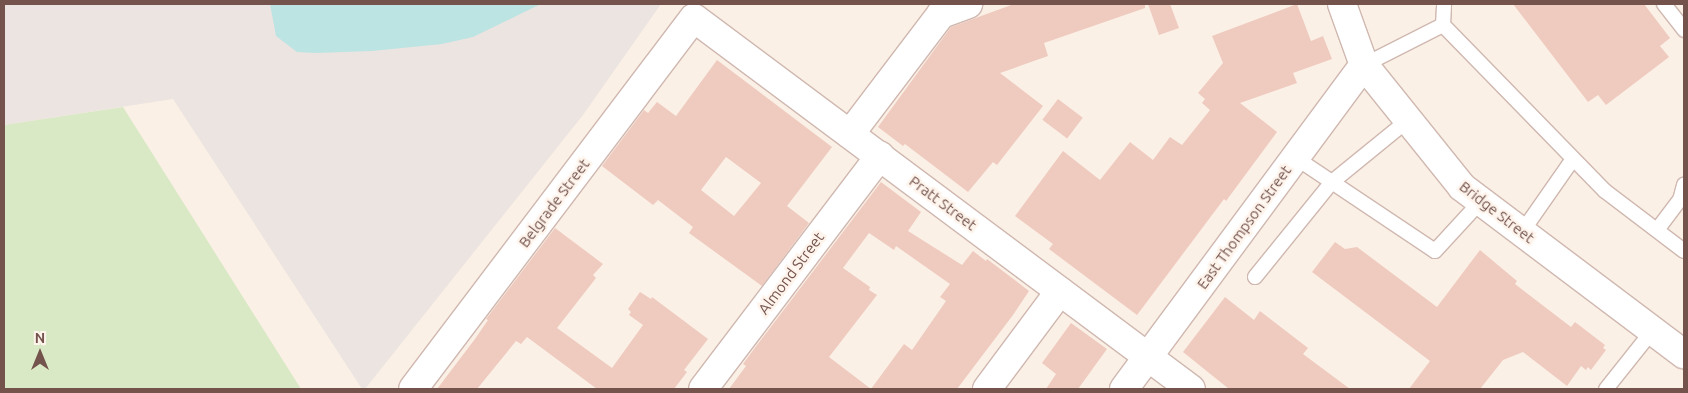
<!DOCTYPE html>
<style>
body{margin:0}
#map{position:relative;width:1688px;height:393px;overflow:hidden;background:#fbf0e6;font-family:Ubuntu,sans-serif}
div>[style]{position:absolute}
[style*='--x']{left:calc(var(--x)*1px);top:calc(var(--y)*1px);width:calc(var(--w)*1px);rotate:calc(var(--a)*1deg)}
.industrial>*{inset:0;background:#ece4e0}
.green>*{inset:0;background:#d9e8c5}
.water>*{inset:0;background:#bce4e3}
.building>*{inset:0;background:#efcabf;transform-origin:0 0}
.roads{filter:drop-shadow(1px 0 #cfb8b0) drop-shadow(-1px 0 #cfb8b0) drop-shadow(0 1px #cfb8b0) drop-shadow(0 -1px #cfb8b0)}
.lane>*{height:14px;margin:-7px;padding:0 7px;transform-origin:7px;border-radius:7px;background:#fff}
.street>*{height:28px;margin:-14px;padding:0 14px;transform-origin:14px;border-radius:14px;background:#fff}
.secondary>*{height:28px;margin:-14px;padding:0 14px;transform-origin:14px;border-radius:14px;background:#fff}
span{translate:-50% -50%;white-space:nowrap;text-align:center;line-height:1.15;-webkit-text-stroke:5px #fef4ec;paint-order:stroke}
.street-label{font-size:15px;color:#73534c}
.frame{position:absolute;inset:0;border:5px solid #73534c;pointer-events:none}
.north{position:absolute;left:15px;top:328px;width:50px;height:50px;-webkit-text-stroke:4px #fef4ec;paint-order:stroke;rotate:0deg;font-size:14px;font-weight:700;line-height:20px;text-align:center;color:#73534c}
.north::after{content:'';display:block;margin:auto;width:18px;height:22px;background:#73534c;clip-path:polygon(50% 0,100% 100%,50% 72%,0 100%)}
</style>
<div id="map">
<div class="industrial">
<i style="clip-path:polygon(4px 4px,661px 4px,583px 115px,365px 389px,362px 389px,173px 99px,4px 125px)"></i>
</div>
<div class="green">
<i style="clip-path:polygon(123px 107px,301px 389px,4px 389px,4px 125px)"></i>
</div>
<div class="water">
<i style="clip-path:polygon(270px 4px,541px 4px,473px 37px,442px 44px,372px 51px,316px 53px,297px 52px,276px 36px)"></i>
</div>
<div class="building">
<i style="clip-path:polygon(1014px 4px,1145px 4px,1145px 8px,1044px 43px,1048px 56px,1000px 73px,1043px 106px,997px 165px,993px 162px,968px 192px,905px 144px,903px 146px,878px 127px,951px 27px)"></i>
<i style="clip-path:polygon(1148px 4px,1170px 4px,1179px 28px,1159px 35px)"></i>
<i style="clip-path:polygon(1297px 4px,1311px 41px,1323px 36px,1332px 59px,1293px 73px,1297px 83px,1240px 103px,1277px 132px,1226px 201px,1224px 199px,1137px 315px,1049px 249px,1053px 244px,1015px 216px,1063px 151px,1100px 180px,1130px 142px,1153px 160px,1170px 137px,1182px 145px,1210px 110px,1202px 103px,1205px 99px,1198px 93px,1223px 63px,1212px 36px)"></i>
<i style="clip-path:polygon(1513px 4px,1644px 4px,1670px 38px,1660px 46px,1669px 57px,1606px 105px,1598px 95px,1588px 102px)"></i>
<i style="clip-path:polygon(evenodd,717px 60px,832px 147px,787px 206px,809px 223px,762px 286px,689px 233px,693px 227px,658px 200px,653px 205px,602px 166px,644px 110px,648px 113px,657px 102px,676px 116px,717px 60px,726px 157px,761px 183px,734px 216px,701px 190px,726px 157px)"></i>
<i style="left:1058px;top:99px;width:31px;height:26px;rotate:37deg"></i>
<i style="clip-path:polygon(881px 182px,921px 212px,908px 231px,962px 265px,973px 251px,986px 261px,987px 259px,1029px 291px,1013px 315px,957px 389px,871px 389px,904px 344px,912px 350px,946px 301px,940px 297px,950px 284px,896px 246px,894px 250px,869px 233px,843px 268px,870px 287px,869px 290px,877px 295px,829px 357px,871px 389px,729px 389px,746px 366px,743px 364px,754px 349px)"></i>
<i style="clip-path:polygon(555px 228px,603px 264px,593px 275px,596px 278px,557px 328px,612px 368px,643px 325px,629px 315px,631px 312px,628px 309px,640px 292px,651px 299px,652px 297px,708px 339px,684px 370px,687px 372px,674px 389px,597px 389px,527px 337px,521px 344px,516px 341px,477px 389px,437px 389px,475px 339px,488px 320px,486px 319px)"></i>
<i style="clip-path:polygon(1335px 242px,1345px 249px,1357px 247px,1437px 307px,1480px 250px,1517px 281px,1515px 284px,1571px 327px,1575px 322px,1605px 345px,1603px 348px,1606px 350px,1591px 370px,1588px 367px,1586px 370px,1581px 366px,1567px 386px,1523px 352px,1503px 360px,1480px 389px,1409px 389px,1430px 361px,1312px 272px)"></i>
<i style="clip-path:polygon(1225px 297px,1254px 320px,1260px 311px,1308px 348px,1303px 354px,1350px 389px,1229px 389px,1183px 352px)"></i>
<i style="clip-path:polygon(1071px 323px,1107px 349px,1078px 389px,1046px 389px,1056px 374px,1042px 363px)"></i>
</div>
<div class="roads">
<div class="lane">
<i style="--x:1664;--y:4;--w:33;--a:52"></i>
<i style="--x:1443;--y:25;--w:232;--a:45.7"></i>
<i style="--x:1605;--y:191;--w:99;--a:37.2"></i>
<i style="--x:1364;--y:65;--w:89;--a:-26.9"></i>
<i style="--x:1443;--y:25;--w:21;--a:-87"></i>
<i style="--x:1296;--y:158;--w:167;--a:33.8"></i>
<i style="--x:1435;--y:251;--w:68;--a:-47.4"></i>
<i style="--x:1657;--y:230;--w:38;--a:-53"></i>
<i style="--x:1680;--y:200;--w:16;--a:-75"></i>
<i style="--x:1522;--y:232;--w:89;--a:-55.1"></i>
<i style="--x:1255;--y:277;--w:122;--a:-51"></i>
<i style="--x:1332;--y:182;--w:98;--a:-39.2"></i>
<i style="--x:1606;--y:389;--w:75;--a:-51.5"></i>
</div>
<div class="street">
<i style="--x:850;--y:134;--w:151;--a:-52.8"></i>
<i style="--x:941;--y:14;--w:29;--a:-20"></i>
<i style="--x:413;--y:389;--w:465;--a:-52.9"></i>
<i style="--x:694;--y:18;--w:620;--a:36.74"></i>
<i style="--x:703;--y:389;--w:293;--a:-52.8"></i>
<i style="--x:987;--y:389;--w:122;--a:-53.3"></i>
<i style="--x:1124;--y:389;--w:403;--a:-53.5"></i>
</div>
<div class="secondary">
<i style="--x:1342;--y:4;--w:65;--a:70.2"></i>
<i style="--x:1364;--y:65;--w:156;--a:51.2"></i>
<i style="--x:1462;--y:187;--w:278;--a:37"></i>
</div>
</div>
<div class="street-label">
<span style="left:554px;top:203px;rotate:-53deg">Belgrade Street</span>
<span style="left:943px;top:203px;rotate:37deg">Pratt Street</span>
<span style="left:1497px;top:212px;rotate:38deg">Bridge Street</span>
<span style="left:1244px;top:227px;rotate:-54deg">East Thompson Street</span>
<span style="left:791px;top:273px;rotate:-53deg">Almond Street</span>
</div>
<div class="frame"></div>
<div class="north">N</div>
</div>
